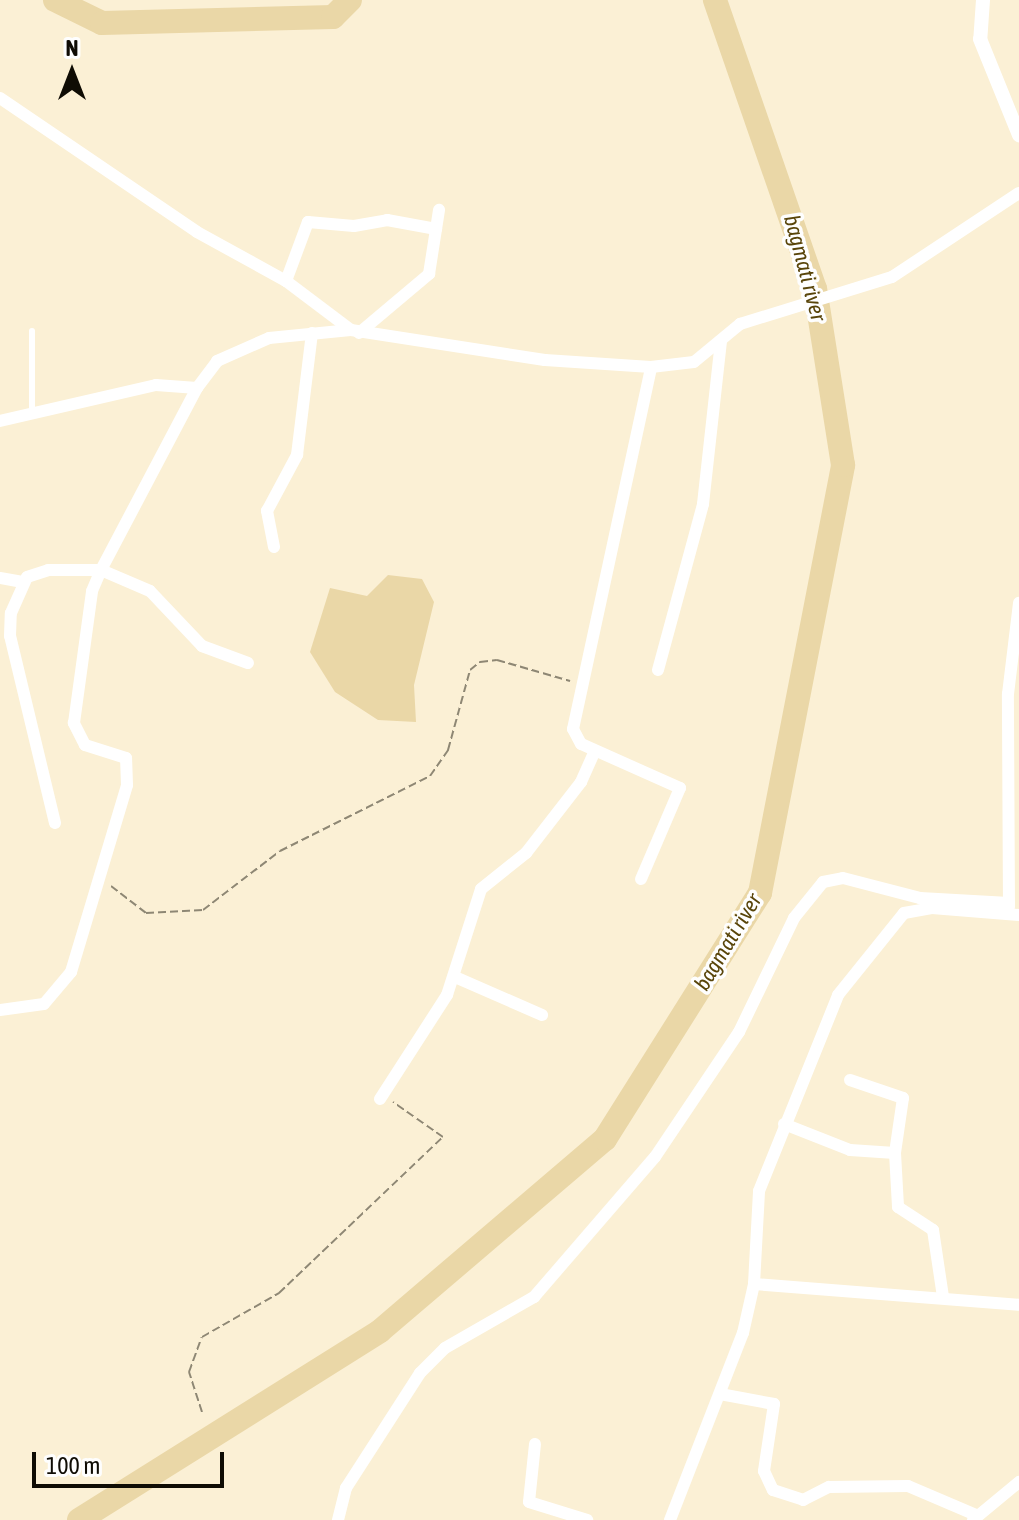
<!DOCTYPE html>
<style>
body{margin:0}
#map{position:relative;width:1019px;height:1520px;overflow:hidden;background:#fbf0d5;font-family:"Asap Condensed",sans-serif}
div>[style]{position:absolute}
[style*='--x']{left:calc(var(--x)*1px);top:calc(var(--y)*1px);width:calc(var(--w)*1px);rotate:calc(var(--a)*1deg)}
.water>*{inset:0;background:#ead7a7}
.river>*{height:24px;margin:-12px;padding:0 12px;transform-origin:12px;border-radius:12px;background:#ead7a7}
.path>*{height:2px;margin-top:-1px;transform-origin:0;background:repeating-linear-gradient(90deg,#8e8774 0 8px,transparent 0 12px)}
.service>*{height:6px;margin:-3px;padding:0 3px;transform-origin:3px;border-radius:3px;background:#fff}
.minor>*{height:12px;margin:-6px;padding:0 6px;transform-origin:6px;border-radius:6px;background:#fff}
.tertiary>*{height:14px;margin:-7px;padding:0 7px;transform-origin:7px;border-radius:7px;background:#fff}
span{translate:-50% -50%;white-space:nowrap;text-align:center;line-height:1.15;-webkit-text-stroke:7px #fefefe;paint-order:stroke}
.water-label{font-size:22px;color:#59450a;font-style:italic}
.north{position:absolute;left:32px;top:32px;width:80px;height:80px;-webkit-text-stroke:6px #fefefe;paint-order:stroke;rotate:0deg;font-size:22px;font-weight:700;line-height:32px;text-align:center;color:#0f0c04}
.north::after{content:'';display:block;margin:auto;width:28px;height:36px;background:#0f0c04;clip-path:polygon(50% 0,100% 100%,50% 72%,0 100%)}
.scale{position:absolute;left:32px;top:1452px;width:192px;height:36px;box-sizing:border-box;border:4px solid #0f0c04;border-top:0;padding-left:10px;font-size:24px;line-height:28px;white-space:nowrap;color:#0f0c04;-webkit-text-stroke:6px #fefefe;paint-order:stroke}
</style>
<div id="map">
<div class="water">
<i style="clip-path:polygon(388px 575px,422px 579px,434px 602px,414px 685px,416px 722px,378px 720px,335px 692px,310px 652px,330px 588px,367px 596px)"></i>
</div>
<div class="river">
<i style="--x:55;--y:0;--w:52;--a:26.1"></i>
<i style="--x:102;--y:23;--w:231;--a:-1.5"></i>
<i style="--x:333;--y:17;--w:24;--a:-45"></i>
<i style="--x:79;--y:1520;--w:355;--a:-32.1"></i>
<i style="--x:380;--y:1331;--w:296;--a:-40.5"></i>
<i style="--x:605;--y:1139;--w:291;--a:-57.8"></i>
<i style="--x:760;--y:893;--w:436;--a:-79"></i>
<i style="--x:843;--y:465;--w:178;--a:-99"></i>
<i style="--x:815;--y:289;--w:306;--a:-109.1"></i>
</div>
<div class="path">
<i style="--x:111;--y:886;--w:44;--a:37.6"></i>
<i style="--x:146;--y:913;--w:57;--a:-3"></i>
<i style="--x:203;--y:910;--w:97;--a:-37.5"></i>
<i style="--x:280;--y:851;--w:168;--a:-26.6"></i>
<i style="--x:430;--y:776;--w:32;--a:-55"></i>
<i style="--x:448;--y:750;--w:83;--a:-74.6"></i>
<i style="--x:470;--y:670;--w:13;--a:-39"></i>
<i style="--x:480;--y:662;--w:17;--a:-7"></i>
<i style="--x:497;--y:660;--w:76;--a:16"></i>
<i style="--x:202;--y:1412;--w:42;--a:-108"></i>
<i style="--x:189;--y:1372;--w:37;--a:-70"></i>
<i style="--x:202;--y:1337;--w:89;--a:-29.7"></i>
<i style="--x:279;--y:1293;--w:226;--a:-43.6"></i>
<i style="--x:443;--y:1137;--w:61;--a:-145"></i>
</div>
<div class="service">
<i style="--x:32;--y:331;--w:84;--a:90"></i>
</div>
<div class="minor">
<i style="--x:0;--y:98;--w:238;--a:34.2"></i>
<i style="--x:197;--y:232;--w:102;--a:28.8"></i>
<i style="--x:286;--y:281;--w:81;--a:37"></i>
<i style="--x:351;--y:330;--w:196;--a:8.8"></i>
<i style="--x:545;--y:360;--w:106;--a:3.8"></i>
<i style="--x:651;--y:367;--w:43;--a:-6.6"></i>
<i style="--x:694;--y:362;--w:60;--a:-39.6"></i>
<i style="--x:740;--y:324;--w:159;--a:-17.2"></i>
<i style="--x:892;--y:277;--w:152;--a:-33.5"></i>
<i style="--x:286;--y:281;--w:63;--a:-69.6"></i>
<i style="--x:308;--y:222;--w:46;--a:5"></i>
<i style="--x:354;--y:226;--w:34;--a:-10"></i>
<i style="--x:387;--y:220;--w:50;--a:10.4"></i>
<i style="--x:359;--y:333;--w:92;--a:-40.1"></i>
<i style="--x:429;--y:274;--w:65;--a:-81.1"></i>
<i style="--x:0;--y:421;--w:160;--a:-13"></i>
<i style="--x:156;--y:385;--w:41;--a:4.2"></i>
<i style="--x:274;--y:547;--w:37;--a:-101"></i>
<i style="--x:267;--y:511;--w:64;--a:-61.8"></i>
<i style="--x:297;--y:455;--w:123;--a:-83"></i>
<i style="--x:0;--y:578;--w:23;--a:10"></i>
<i style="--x:658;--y:670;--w:172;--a:-74.8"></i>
<i style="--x:703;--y:504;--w:163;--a:-83.7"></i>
<i style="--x:55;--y:823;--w:192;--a:-103.5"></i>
<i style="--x:10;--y:636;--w:23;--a:-88"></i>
<i style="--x:11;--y:613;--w:39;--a:-66"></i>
<i style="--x:27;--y:577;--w:22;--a:-18"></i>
<i style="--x:48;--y:570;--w:53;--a:0"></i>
<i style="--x:101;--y:570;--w:53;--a:23.2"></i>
<i style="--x:150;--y:591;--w:76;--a:46.6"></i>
<i style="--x:202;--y:646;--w:49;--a:20.3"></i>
<i style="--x:641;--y:879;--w:99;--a:-66.8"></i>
<i style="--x:680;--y:788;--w:108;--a:-156"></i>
<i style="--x:581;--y:744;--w:17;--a:-118"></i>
<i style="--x:573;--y:729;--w:370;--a:-77.8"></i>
<i style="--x:1009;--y:907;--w:213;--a:-90.3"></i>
<i style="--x:1008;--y:694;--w:92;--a:-83.1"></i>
<i style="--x:455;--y:977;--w:95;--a:23.6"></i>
<i style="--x:0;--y:1010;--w:44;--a:-7.8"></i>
<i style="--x:44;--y:1004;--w:42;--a:-49.8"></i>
<i style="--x:71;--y:972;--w:195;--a:-73.3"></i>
<i style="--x:127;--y:785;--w:27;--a:-92"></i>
<i style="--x:126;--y:758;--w:43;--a:-162.4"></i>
<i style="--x:85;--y:745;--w:25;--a:-117"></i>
<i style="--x:74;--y:723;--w:133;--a:-82.2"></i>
<i style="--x:92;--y:591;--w:23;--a:-67"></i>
<i style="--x:101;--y:570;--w:206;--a:-62.2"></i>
<i style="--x:197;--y:388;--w:34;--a:-53"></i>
<i style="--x:217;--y:361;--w:57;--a:-23.9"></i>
<i style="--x:269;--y:338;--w:82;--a:-5.6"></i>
<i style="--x:850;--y:1080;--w:56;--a:18.8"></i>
<i style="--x:903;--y:1098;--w:56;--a:98.3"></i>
<i style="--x:895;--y:1153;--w:54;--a:86.8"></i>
<i style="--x:898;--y:1207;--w:42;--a:33.3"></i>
<i style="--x:933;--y:1230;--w:68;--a:81.5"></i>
<i style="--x:380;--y:1099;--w:124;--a:-57.2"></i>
<i style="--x:447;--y:995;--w:111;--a:-72.2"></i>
<i style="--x:481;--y:889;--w:58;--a:-38.7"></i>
<i style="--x:526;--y:853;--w:90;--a:-52.2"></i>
<i style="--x:581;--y:782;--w:34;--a:-66"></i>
<i style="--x:784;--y:1124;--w:71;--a:21.5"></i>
<i style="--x:850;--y:1150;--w:45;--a:3.8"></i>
<i style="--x:754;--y:1284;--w:266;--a:4.5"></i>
<i style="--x:720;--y:1394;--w:55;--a:10.5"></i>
<i style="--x:774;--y:1404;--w:68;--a:98.5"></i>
<i style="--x:764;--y:1471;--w:21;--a:65"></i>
<i style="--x:773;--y:1490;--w:32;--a:18"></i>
<i style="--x:803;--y:1500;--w:29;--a:-27"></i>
<i style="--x:829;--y:1487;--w:79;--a:-0.7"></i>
<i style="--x:908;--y:1486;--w:74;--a:23.1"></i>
<i style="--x:535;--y:1444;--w:58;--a:95.9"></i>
<i style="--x:529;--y:1502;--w:61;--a:17.2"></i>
<i style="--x:338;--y:1520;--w:33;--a:-76"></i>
<i style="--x:346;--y:1488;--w:137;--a:-57.2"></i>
<i style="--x:420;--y:1373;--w:35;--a:-45"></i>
<i style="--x:445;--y:1348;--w:103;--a:-29.8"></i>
<i style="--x:534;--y:1297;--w:185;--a:-49.2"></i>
<i style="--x:655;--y:1157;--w:151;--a:-56.1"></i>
<i style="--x:739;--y:1032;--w:127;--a:-64.2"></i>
<i style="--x:794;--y:918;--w:46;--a:-51.1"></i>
<i style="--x:823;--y:882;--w:20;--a:-11"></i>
<i style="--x:843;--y:878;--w:80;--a:14.6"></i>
<i style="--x:920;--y:898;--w:89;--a:3.2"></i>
<i style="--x:670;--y:1520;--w:201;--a:-68.7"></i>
<i style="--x:743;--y:1333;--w:50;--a:-77.3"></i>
<i style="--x:754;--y:1284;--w:93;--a:-86.9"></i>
<i style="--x:759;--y:1191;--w:211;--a:-68"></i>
<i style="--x:838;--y:995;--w:105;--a:-51.2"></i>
<i style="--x:904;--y:913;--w:28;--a:-10"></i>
<i style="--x:932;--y:908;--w:87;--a:4.6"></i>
<i style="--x:973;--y:1520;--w:60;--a:-39.6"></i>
</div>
<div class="tertiary">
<i style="--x:983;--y:0;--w:39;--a:94"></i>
<i style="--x:980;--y:39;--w:104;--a:67.9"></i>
</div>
<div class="water-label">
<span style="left:805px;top:268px;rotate:75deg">bagmati river</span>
<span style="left:728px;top:942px;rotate:-59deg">bagmati river</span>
</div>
<div class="north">N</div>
<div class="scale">100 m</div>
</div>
